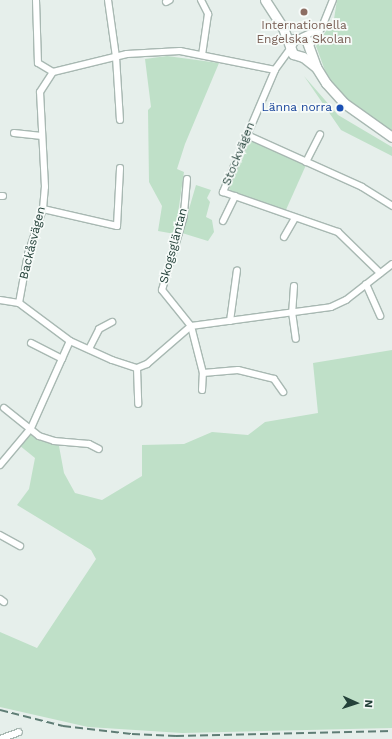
<!DOCTYPE html>
<meta charset="utf-8">
<style>
body{margin:0}
#map{position:relative;width:392px;height:739px;overflow:hidden;background:#e6efeb;font-family:"Work Sans",sans-serif}
div>[style]{position:absolute}
[style*='--x']{left:calc(var(--x)*1px);top:calc(var(--y)*1px);width:calc(var(--w)*1px);rotate:calc(var(--a)*1deg)}
.green>*{inset:0;background:#bfe0c8}
.roads{filter:drop-shadow(1px 0 #a8b8b2) drop-shadow(-1px 0 #a8b8b2) drop-shadow(0 1px #a8b8b2) drop-shadow(0 -1px #a8b8b2)}
.street>*{height:6px;margin:-3px;padding:0 3px;transform-origin:3px;border-radius:3px;background:#fff}
.secondary>*{height:9px;margin:-4.5px;padding:0 4.5px;transform-origin:4.5px;border-radius:4.5px;background:#fff}
.rail>*{height:1.5px;margin-top:-0.75px;transform-origin:0;background:repeating-linear-gradient(90deg,#5f7d75 0 8px,transparent 0 12px)}
.dots>*{width:11px;height:11px;translate:-50% -50%;box-sizing:border-box;border:2px solid #f7fbf9;border-radius:50%}
span{translate:-50% -50%;white-space:nowrap;text-align:center;line-height:1.15;-webkit-text-stroke:3.5px #f7fbf9;paint-order:stroke}
.education-label{font-size:12px;color:#785e54}
.transit-label{font-size:12px;color:#164399}
.right{translate:-100% -50%;text-align:right}
.street-label{font-size:12px;color:#24423a}
.north{position:absolute;left:336px;top:683px;width:40px;height:40px;-webkit-text-stroke:3px #f7fbf9;paint-order:stroke;rotate:93deg;font-size:11px;font-weight:700;line-height:16px;text-align:center;color:#24423a}
.north::after{content:'';display:block;margin:auto;width:14px;height:18px;background:#24423a;clip-path:polygon(50% 0,100% 100%,50% 72%,0 100%)}
</style>
<div id="map">
<div class="green">
<i style="clip-path:polygon(337px 0,392px 0,392px 134px,352px 105px,327px 76px,316px 46px,334px 19px)"></i>
<i style="clip-path:polygon(167px 56px,219px 63px,185px 144px,177px 169px,184px 172px,175px 234px,158px 231px,162px 206px,149px 182px,148px 110px,151px 107px,145px 59px)"></i>
<i style="clip-path:polygon(304px 76px,338px 115px,392px 147px,392px 156px,341px 130px)"></i>
<i style="clip-path:polygon(248px 138px,306px 165px,285px 212px,230px 192px,228px 181px)"></i>
<i style="clip-path:polygon(196px 185px,211px 190px,207px 198px,210px 202px,206px 217px,212px 220px,214px 232px,208px 241px,182px 233px)"></i>
<i style="clip-path:polygon(392px 350px,392px 728px,182px 733px,88px 727px,0 707px,0 632px,37px 648px,96px 559px,91px 550px,17px 505px,29px 489px,35px 458px,19px 445px,29px 434px,59px 446px,64px 473px,75px 493px,102px 500px,142px 476px,142px 445px,184px 444px,212px 432px,248px 435px,265px 422px,318px 413px,313px 363px)"></i>
</div>
<div class="roads">
<div class="street">
<i style="--x:36;--y:0;--w:63;--a:88.2"></i>
<i style="--x:38;--y:63;--w:17;--a:31"></i>
<i style="--x:108;--y:0;--w:58;--a:82"></i>
<i style="--x:116;--y:57;--w:63;--a:86.4"></i>
<i style="--x:201;--y:0;--w:16;--a:63"></i>
<i style="--x:208;--y:14;--w:41;--a:98.3"></i>
<i style="--x:166;--y:2;--w:4;--a:-27"></i>
<i style="--x:302;--y:37;--w:21;--a:-25"></i>
<i style="--x:310;--y:45;--w:22;--a:-56"></i>
<i style="--x:322;--y:27;--w:29;--a:-68"></i>
<i style="--x:290;--y:49;--w:26;--a:126"></i>
<i style="--x:275;--y:70;--w:133;--a:113.1"></i>
<i style="--x:223;--y:192;--w:122;--a:19.2"></i>
<i style="--x:338;--y:232;--w:59;--a:44.3"></i>
<i style="--x:14;--y:133;--w:28;--a:6"></i>
<i style="--x:247;--y:135;--w:126;--a:24.3"></i>
<i style="--x:362;--y:187;--w:36;--a:32"></i>
<i style="--x:306;--y:162;--w:31;--a:-63"></i>
<i style="--x:187;--y:179;--w:37;--a:95"></i>
<i style="--x:184;--y:216;--w:77;--a:106.6"></i>
<i style="--x:162;--y:290;--w:46;--a:51.1"></i>
<i style="--x:191;--y:326;--w:49;--a:75.7"></i>
<i style="--x:0;--y:196;--w:3;--a:0"></i>
<i style="--x:43;--y:209;--w:76;--a:12.9"></i>
<i style="--x:117;--y:226;--w:58;--a:-87"></i>
<i style="--x:223;--y:221;--w:28;--a:-64"></i>
<i style="--x:284;--y:237;--w:22;--a:-60"></i>
<i style="--x:366;--y:284;--w:35;--a:66"></i>
<i style="--x:294;--y:286;--w:26;--a:94"></i>
<i style="--x:292;--y:312;--w:27;--a:82"></i>
<i style="--x:0;--y:300;--w:19;--a:9"></i>
<i style="--x:19;--y:303;--w:64;--a:36.7"></i>
<i style="--x:70;--y:341;--w:46;--a:24.3"></i>
<i style="--x:112;--y:360;--w:26;--a:18"></i>
<i style="--x:137;--y:368;--w:11;--a:-22"></i>
<i style="--x:147;--y:364;--w:58;--a:-40.8"></i>
<i style="--x:191;--y:326;--w:141;--a:-7.7"></i>
<i style="--x:331;--y:307;--w:17;--a:-25"></i>
<i style="--x:346;--y:300;--w:58;--a:-38"></i>
<i style="--x:19;--y:303;--w:50;--a:-79.6"></i>
<i style="--x:28;--y:254;--w:47;--a:-71.6"></i>
<i style="--x:43;--y:209;--w:22;--a:-85"></i>
<i style="--x:45;--y:187;--w:95;--a:-93"></i>
<i style="--x:40;--y:92;--w:24;--a:-57"></i>
<i style="--x:53;--y:72;--w:76;--a:-13.7"></i>
<i style="--x:127;--y:54;--w:53;--a:-3.2"></i>
<i style="--x:180;--y:51;--w:97;--a:11.3"></i>
<i style="--x:230;--y:321;--w:51;--a:-82.2"></i>
<i style="--x:31;--y:343;--w:35;--a:27"></i>
<i style="--x:89;--y:349;--w:22;--a:-63"></i>
<i style="--x:99;--y:329;--w:15;--a:-28"></i>
<i style="--x:137;--y:368;--w:36;--a:88"></i>
<i style="--x:202;--y:390;--w:17;--a:-87"></i>
<i style="--x:203;--y:373;--w:35;--a:-5"></i>
<i style="--x:238;--y:370;--w:37;--a:14"></i>
<i style="--x:274;--y:379;--w:16;--a:55"></i>
<i style="--x:4;--y:408;--w:45;--a:38.7"></i>
<i style="--x:39;--y:436;--w:16;--a:18"></i>
<i style="--x:54;--y:441;--w:35;--a:5"></i>
<i style="--x:89;--y:444;--w:11;--a:27"></i>
<i style="--x:0;--y:465;--w:48;--a:-50"></i>
<i style="--x:31;--y:428;--w:95;--a:-65.9"></i>
<i style="--x:0;--y:535;--w:23;--a:29"></i>
<i style="--x:0;--y:599;--w:5;--a:37"></i>
<i style="--x:0;--y:739;--w:20;--a:-20"></i>
</div>
<div class="secondary">
<i style="--x:265;--y:0;--w:33;--a:57"></i>
<i style="--x:283;--y:28;--w:28;--a:69"></i>
<i style="--x:293;--y:54;--w:10;--a:17"></i>
<i style="--x:303;--y:57;--w:16;--a:38"></i>
<i style="--x:290;--y:46;--w:8;--a:-60"></i>
<i style="--x:294;--y:39;--w:12;--a:0"></i>
<i style="--x:306;--y:39;--w:30;--a:70"></i>
<i style="--x:316;--y:67;--w:19;--a:58"></i>
<i style="--x:326;--y:83;--w:27;--a:48"></i>
<i style="--x:344;--y:103;--w:59;--a:35.3"></i>
</div>
</div>
<div class="rail">
<i style="--x:0;--y:710;--w:65;--a:14.3"></i>
<i style="--x:63;--y:726;--w:69;--a:6.6"></i>
<i style="--x:132;--y:734;--w:44;--a:2.6"></i>
<i style="--x:176;--y:736;--w:216;--a:-1.3"></i>
</div>
<div class="dots">
<i style="left:304px;top:12px;background:#8d6e63"></i>
<i style="left:340px;top:108px;background:#1a4fb4"></i>
</div>
<div class="education-label">
<span style="left:304px;top:33px">Internationella<br>Engelska Skolan</span>
</div>
<div class="transit-label">
<span class="right" style="left:332px;top:108px">Länna norra</span>
</div>
<div class="street-label">
<span style="left:239px;top:154px;rotate:-68deg">Stockvägen</span>
<span style="left:33px;top:243px;rotate:-76deg">Backåsvägen</span>
<span style="left:174px;top:246px;rotate:-75deg">Skogsgläntan</span>
</div>
<div class="north">N</div>
</div>
